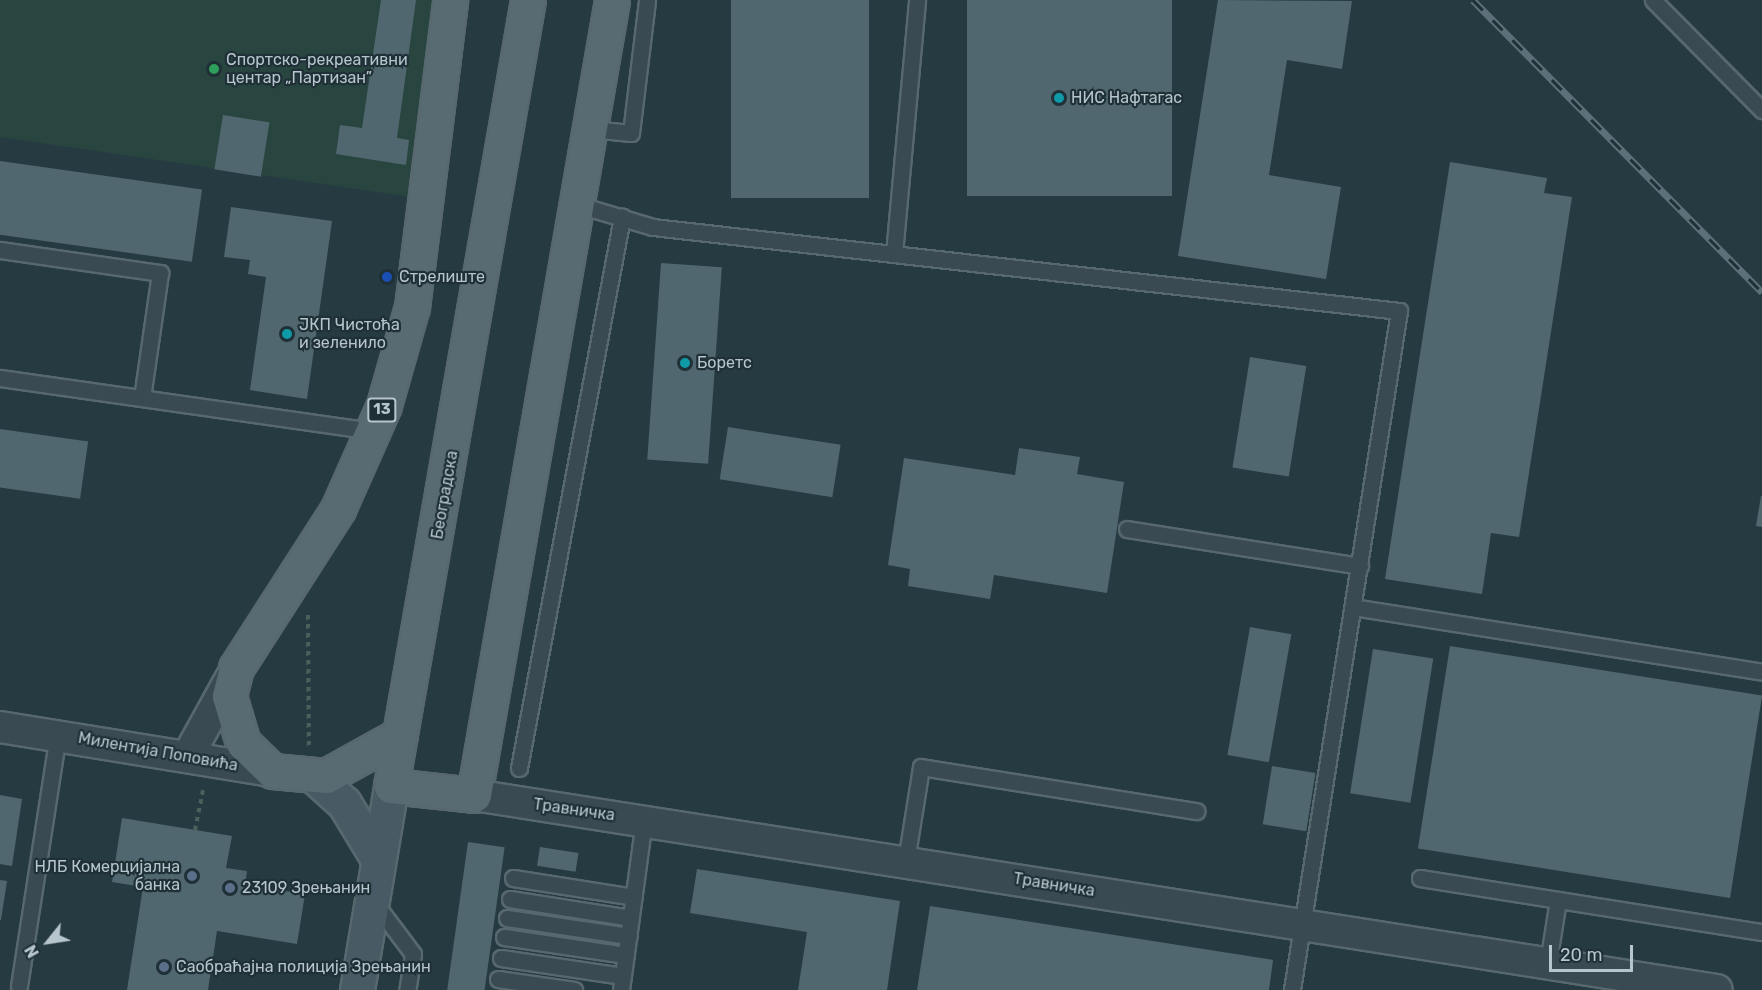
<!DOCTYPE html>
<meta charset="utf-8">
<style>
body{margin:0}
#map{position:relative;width:1762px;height:990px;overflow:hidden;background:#263a42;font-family:Rubik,sans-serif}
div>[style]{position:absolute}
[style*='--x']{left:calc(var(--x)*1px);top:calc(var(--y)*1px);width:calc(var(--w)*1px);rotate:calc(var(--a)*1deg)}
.green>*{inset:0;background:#294540}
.building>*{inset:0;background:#51676f;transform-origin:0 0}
.path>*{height:4px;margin-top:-2px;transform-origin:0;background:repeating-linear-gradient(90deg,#48615d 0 4.5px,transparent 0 9px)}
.roads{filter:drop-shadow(2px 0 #58686f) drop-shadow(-2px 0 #58686f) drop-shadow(0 2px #58686f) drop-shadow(0 -2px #58686f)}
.service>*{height:15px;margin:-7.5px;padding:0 7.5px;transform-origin:7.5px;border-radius:7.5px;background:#3a4a52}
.minor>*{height:30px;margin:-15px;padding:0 15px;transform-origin:15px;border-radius:15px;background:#3a4a52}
.secondary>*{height:33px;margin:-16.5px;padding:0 16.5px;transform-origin:16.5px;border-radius:16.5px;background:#485b65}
.primary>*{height:33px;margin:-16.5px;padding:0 16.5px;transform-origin:16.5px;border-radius:16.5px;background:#586a72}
.rail>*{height:7px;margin-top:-3.5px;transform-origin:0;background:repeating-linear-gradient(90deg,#1f3037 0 14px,#5c7079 0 28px);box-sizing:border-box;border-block:2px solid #5c7079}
.dots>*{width:16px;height:16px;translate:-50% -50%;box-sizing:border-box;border:3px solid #1f3037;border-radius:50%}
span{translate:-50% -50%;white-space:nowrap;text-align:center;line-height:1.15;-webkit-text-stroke:4.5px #1f3037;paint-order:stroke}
.shield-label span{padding:2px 4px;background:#1f3037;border:2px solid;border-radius:4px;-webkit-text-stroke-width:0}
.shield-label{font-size:15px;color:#b7c5cc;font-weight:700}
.poi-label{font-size:16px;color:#b7c5cc}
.left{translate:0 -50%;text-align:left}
.right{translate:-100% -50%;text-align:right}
.street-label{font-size:16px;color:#b7c5cc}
.north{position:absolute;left:18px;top:912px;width:60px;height:60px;-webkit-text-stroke:4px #1f3037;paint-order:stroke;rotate:240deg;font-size:16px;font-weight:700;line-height:24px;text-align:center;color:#b7c5cc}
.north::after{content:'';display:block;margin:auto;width:21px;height:27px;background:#b7c5cc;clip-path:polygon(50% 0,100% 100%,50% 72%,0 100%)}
.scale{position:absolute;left:1549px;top:945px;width:84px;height:27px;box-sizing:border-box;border:3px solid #b7c5cc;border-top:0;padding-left:8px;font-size:18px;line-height:21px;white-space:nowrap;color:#b7c5cc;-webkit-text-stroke:4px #1f3037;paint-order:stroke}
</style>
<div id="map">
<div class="green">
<i style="clip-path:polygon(0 0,436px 0,411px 197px,0 137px)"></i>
</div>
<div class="building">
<i style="clip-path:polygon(381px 0,416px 0,397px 138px,409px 140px,406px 165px,336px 154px,340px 125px,362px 128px)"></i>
<i style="left:731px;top:0;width:138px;height:198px"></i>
<i style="left:967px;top:0;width:205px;height:196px"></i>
<i style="clip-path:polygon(1218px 0,1352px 1px,1342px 69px,1287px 60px,1269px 175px,1341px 187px,1326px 279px,1178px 256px)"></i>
<i style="left:223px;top:115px;width:47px;height:55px;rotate:9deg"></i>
<i style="left:0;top:161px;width:204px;height:73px;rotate:8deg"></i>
<i style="clip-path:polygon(1450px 162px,1547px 178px,1544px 193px,1572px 197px,1519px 537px,1491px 533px,1482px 594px,1385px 579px)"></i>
<i style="clip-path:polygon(231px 207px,332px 221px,307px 399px,250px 390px,266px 277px,248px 274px,250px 260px,224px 257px)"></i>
<i style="left:661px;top:263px;width:61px;height:197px;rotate:4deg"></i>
<i style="left:1250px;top:357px;width:57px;height:112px;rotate:9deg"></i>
<i style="left:728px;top:427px;width:114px;height:53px;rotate:9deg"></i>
<i style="left:0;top:429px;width:89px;height:58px;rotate:8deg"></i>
<i style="clip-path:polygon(1019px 448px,1080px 457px,1077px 474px,1124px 482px,1107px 593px,994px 575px,990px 599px,908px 586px,910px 569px,888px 565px,904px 458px,1015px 475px)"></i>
<i style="clip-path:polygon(1761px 496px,1762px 496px,1762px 527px,1756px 526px)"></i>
<i style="left:1250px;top:627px;width:42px;height:130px;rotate:10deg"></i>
<i style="left:1450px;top:646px;width:316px;height:205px;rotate:9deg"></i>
<i style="left:1373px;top:649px;width:61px;height:146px;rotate:9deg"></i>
<i style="left:1272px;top:766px;width:44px;height:59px;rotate:9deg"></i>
<i style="clip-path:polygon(0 795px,22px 799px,12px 866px,0 864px)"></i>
<i style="clip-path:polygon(122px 818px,232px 836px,226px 868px,247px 871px,245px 885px,305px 894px,297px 944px,217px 931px,208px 990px,127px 990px,143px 887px,112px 882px)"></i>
<i style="left:468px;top:842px;width:37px;height:150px;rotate:8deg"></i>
<i style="left:540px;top:847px;width:39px;height:19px;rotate:9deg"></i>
<i style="clip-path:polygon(697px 869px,900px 901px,887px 990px,798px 990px,807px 932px,690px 913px)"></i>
<i style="clip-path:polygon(0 880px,7px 881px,1px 920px,0 920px)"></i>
<i style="clip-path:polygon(930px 906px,1273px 960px,1269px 990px,917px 990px)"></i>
</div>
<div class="path">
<i style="--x:308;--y:615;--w:131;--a:89.6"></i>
<i style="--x:195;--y:830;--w:41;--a:-78.7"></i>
</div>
<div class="roads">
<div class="service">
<i style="--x:1653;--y:0;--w:155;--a:45.3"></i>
<i style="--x:591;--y:129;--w:40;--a:5.7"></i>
<i style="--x:631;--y:133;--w:134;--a:-83.1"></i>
<i style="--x:579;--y:205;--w:77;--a:16.6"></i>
<i style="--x:653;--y:227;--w:751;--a:6.42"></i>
<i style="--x:1399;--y:311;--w:687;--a:98.96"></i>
<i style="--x:0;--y:250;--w:162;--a:8.2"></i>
<i style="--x:160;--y:273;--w:126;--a:98.2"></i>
<i style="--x:894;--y:254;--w:255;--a:-84.8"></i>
<i style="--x:0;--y:378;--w:377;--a:8.1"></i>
<i style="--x:1127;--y:529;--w:236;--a:9"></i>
<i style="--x:1353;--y:607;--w:414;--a:9"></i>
<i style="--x:519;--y:768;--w:561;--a:-79.41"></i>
<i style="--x:906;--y:861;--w:95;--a:-80.9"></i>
<i style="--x:921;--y:767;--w:279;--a:9.1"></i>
<i style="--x:513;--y:878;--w:122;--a:8.9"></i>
<i style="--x:1420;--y:878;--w:346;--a:9"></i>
<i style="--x:510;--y:899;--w:122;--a:8.9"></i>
<i style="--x:374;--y:902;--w:65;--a:53.1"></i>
<i style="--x:413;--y:954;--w:36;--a:99"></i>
<i style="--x:507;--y:918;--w:123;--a:8.4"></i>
<i style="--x:504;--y:937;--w:123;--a:8.4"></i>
<i style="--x:501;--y:958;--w:123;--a:8.4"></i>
<i style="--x:1548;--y:963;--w:64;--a:-81"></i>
<i style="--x:498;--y:979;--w:77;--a:8.2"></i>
<i style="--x:19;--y:986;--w:254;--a:-81.2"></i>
<i style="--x:621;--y:990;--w:173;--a:-82.3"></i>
</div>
<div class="minor">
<i style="--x:0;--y:727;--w:276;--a:9.2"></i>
<i style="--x:188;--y:756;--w:89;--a:-61.1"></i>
<i style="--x:474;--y:795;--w:1258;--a:8.92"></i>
</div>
<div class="secondary">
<i style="--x:316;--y:778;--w:38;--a:42"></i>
<i style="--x:344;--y:803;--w:66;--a:58.7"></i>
<i style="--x:357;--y:990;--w:207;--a:-80.5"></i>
</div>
<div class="primary">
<i style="--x:528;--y:0;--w:798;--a:99.89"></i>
<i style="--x:391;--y:786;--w:83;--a:6.2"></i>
<i style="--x:474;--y:795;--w:807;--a:-80.15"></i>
<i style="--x:400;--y:735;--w:85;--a:151"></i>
<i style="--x:326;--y:776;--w:54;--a:-174.7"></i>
<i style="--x:272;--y:771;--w:40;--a:-136"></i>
<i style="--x:243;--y:743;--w:49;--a:-106.6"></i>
<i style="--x:229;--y:696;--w:29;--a:-76"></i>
<i style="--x:236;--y:668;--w:189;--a:-57.3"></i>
<i style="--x:338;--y:509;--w:114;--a:-66.1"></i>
<i style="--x:384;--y:405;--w:102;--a:-74.1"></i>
<i style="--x:412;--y:307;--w:309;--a:-82.9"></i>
</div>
</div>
<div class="rail">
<i style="--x:1473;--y:0;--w:411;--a:45.3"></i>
</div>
<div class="dots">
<i style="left:214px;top:69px;background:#2e9e5b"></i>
<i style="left:1059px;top:98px;background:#0f9aa8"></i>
<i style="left:387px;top:277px;background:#1a4fb4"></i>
<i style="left:287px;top:334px;background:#0f9aa8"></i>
<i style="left:685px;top:363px;background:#0f9aa8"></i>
<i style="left:192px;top:876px;background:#5c6f8a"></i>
<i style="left:230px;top:888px;background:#5c6f8a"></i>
<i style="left:164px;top:967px;background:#5c6f8a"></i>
</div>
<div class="shield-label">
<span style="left:382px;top:410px">13</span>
</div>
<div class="poi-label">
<span class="left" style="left:226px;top:69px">Спортско-рекреативни<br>центар „Партизан”</span>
<span class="left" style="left:1071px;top:98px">НИС Нафтагас</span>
<span class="left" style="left:399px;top:277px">Стрелиште</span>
<span class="left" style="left:299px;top:334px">ЈКП Чистоћа<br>и зеленило</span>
<span class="left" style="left:697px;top:363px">Боретс</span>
<span class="right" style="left:180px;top:876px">НЛБ Комерцијална<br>банка</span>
<span class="left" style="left:242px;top:888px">23109 Зрењанин</span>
<span class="left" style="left:176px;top:967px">Саобраћајна полиција Зрењанин</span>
</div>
<div class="street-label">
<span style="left:445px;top:495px;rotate:-80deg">Београдска</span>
<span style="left:158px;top:752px;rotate:10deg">Милентија Поповића</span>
<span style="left:574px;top:810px;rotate:8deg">Травничка</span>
<span style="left:1054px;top:885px;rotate:9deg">Травничка</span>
</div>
<div class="north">N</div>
<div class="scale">20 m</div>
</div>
